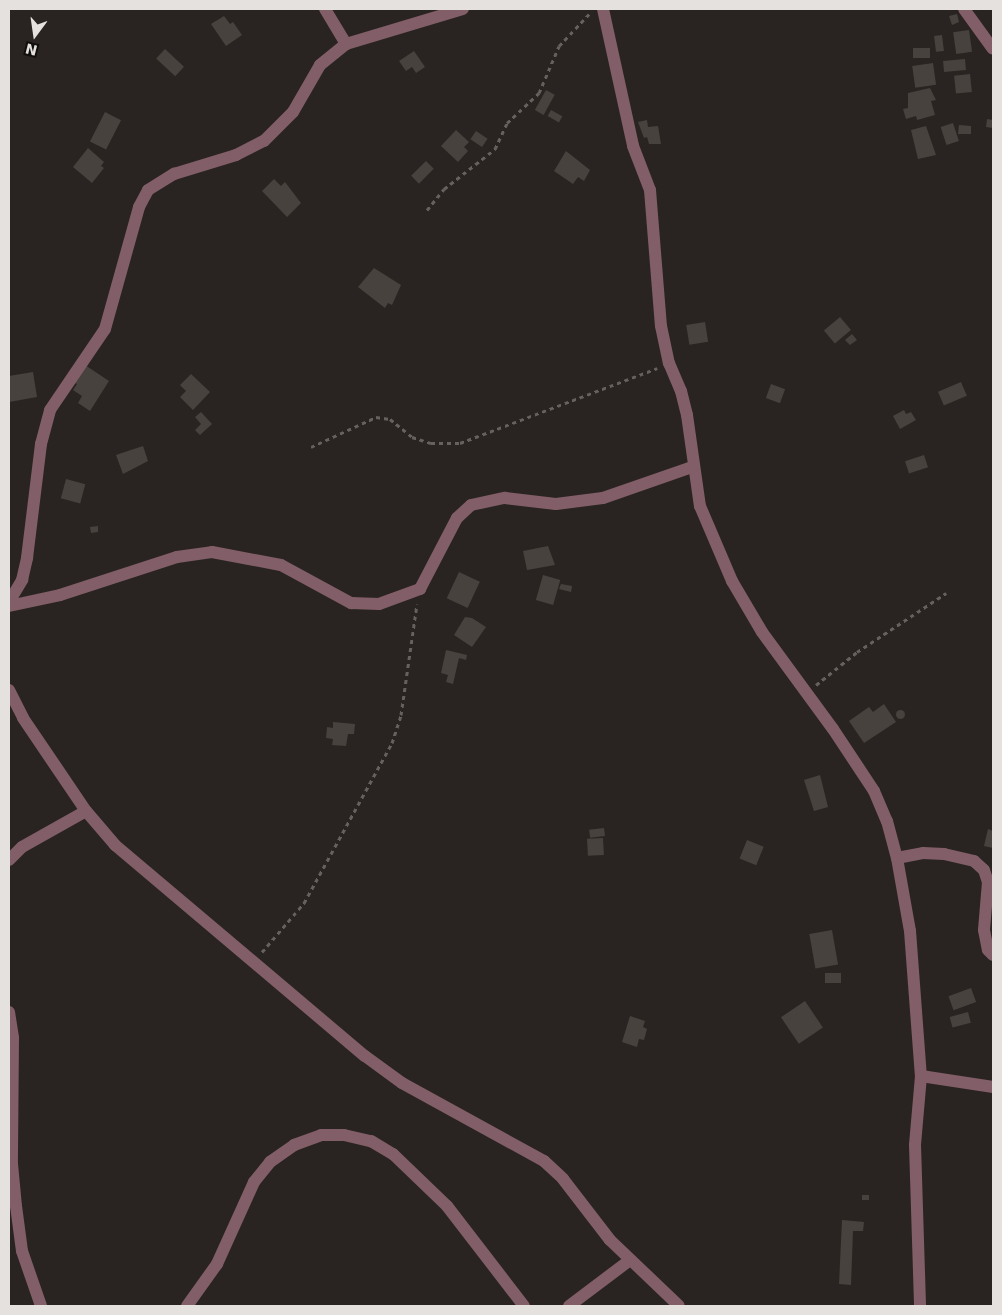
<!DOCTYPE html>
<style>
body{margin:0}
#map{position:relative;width:1002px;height:1315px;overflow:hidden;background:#292421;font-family:"DejaVu Sans",sans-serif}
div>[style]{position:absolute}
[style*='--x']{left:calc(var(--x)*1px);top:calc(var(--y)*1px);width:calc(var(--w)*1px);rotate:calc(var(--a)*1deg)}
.building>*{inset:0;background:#47423e;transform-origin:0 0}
.round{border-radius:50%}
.path>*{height:3px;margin-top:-1.5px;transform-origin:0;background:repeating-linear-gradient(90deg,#65615e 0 4px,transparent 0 8px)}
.minor>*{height:12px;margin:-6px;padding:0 6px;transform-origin:6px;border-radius:6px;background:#825e68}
span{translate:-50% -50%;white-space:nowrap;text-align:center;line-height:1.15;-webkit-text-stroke:5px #100e0c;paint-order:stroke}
.frame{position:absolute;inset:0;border:10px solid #e4e1de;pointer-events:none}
.north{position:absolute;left:10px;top:10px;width:50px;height:50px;-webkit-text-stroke:4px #100e0c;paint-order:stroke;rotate:194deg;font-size:14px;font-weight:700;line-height:20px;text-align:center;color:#e4e1de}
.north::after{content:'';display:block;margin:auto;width:18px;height:22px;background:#e4e1de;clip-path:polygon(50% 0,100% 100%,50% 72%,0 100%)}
</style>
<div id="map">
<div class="building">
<i style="clip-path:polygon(957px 14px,959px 22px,952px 25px,949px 16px)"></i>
<i style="clip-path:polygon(224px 16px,230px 24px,233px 22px,242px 35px,226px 46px,211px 24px)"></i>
<i style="left:969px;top:30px;width:22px;height:16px;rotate:82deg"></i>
<i style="left:942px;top:35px;width:16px;height:8px;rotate:83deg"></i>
<i style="left:913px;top:48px;width:17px;height:10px"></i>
<i style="left:165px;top:49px;width:26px;height:13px;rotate:43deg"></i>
<i style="clip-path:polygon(414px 51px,425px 67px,416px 73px,412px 67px,406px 71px,399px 61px)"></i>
<i style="left:965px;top:59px;width:11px;height:22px;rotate:85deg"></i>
<i style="left:933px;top:63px;width:22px;height:21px;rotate:82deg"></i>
<i style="left:970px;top:74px;width:18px;height:16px;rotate:84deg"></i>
<i style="clip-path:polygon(930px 88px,936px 100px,931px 101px,935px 115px,917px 120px,916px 116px,906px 119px,903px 109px,908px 108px,908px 93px)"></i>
<i style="left:546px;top:90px;width:10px;height:23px;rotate:29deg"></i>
<i style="left:551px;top:110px;width:13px;height:7px;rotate:29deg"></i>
<i style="left:105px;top:112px;width:18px;height:33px;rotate:27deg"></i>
<i style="clip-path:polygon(987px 119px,993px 120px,993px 128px,986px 127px)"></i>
<i style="clip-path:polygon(647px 120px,648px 127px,658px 126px,661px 144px,649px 144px,647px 137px,644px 138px,638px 122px)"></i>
<i style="left:953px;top:123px;width:19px;height:13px;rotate:72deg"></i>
<i style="clip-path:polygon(959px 125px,971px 126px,971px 134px,958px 134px)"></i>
<i style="clip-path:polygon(926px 126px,936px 155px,918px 159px,911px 130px)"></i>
<i style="clip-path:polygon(456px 130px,469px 142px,464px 147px,468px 151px,458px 162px,441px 146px)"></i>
<i style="left:476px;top:131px;width:14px;height:10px;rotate:34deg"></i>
<i style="clip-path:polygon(88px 148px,104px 162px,101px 166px,104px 168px,92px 183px,73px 167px)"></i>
<i style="clip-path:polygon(566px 151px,590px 170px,584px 181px,578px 177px,573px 184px,554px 171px)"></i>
<i style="left:426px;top:161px;width:11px;height:21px;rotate:45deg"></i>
<i style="clip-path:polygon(274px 179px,281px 186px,285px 182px,301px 203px,287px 217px,262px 191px)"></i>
<i style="clip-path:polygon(374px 268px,401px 285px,392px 305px,388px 303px,385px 308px,358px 287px)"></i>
<i style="left:840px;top:317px;width:17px;height:21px;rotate:50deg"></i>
<i style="left:705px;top:322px;width:20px;height:19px;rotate:81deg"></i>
<i style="clip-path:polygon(852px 334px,857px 340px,850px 345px,845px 340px)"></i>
<i style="clip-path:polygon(82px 363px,109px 381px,90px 411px,78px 403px,82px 396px,73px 390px,77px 384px,71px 381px)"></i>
<i style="clip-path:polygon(33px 372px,37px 397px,9px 402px,9px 376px)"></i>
<i style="clip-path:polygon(191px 374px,210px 392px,193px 410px,180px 397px,186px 391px,180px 385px)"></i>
<i style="left:961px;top:382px;width:15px;height:25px;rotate:67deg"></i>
<i style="left:771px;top:384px;width:15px;height:15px;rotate:20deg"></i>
<i style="clip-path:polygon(904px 410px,906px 414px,911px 412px,916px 420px,900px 429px,893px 416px)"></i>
<i style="clip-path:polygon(201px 412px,212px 424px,200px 435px,195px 430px,201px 424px,195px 417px)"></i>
<i style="clip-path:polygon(143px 446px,148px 461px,123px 474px,116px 455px)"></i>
<i style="left:924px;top:455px;width:13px;height:20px;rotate:72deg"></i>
<i style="left:66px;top:479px;width:20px;height:20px;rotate:15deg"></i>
<i style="clip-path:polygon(98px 526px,98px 532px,91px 533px,90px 527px)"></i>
<i style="clip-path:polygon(548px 546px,555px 565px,527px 570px,523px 551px)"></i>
<i style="left:459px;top:572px;width:23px;height:29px;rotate:25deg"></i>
<i style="left:543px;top:575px;width:18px;height:26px;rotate:16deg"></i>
<i style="clip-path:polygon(561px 584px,572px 586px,571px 592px,559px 589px)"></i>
<i style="clip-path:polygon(465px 617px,472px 618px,486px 627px,472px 647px,454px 635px)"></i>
<i style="clip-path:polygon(446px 650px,467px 655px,466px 660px,459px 658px,453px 684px,446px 682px,448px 675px,441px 673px)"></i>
<i style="clip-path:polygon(884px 704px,896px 722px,864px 743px,849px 721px,869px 707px,873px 712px)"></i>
<i class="round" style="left:895.5px;top:709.5px;width:9px;height:9px"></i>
<i style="clip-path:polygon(333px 722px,355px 724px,354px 734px,348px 734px,346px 746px,332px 745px,333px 739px,326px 738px,327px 727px,333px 728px)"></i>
<i style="clip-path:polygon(820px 775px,828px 807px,814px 811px,804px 780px)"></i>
<i style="left:604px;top:828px;width:8px;height:15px;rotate:83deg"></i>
<i style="clip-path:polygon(988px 829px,993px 831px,993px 848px,984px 846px)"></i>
<i style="left:603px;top:838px;width:17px;height:16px;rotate:87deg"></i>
<i style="left:747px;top:840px;width:18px;height:20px;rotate:22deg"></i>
<i style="left:832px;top:930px;width:35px;height:23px;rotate:80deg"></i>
<i style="left:825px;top:973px;width:16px;height:10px"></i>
<i style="left:971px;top:988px;width:15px;height:24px;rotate:70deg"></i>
<i style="left:805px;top:1001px;width:32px;height:29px;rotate:56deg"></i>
<i style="left:968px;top:1012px;width:11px;height:19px;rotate:75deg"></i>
<i style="clip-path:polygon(630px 1016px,645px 1021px,643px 1027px,647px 1029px,644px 1040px,639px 1039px,637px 1047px,622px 1042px)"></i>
<i style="left:862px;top:1195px;width:7px;height:5px"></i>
<i style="clip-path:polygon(842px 1220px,864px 1222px,863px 1231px,853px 1231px,851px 1285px,839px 1284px)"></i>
</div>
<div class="path">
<i style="--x:427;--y:210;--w:27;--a:-51"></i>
<i style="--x:444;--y:189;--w:65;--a:-38.1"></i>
<i style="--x:495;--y:149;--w:29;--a:-65"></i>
<i style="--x:507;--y:123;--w:44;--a:-43.2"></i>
<i style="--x:539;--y:93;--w:51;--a:-66.9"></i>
<i style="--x:559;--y:46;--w:47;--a:-46.7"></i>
<i style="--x:311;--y:447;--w:72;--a:-24.8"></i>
<i style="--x:376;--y:417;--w:14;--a:8"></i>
<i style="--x:390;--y:419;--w:28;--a:39"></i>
<i style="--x:412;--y:437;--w:20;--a:18"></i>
<i style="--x:431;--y:443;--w:29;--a:0"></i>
<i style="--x:460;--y:443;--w:211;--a:-20.8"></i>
<i style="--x:816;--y:685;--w:53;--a:-38.8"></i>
<i style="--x:857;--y:652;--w:107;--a:-33.5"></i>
<i style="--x:262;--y:952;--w:65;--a:-49.4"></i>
<i style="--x:304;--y:903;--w:183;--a:-61.2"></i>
<i style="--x:392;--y:743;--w:29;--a:-72"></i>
<i style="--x:401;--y:715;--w:112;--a:-81.8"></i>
</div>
<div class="minor">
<i style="--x:325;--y:9;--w:41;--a:59"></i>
<i style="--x:603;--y:9;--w:140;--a:77.6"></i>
<i style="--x:633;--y:146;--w:47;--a:68.9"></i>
<i style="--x:650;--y:190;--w:136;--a:85.4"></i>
<i style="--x:661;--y:326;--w:38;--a:78"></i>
<i style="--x:669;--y:363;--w:30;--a:67"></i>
<i style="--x:681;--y:391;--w:25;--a:76"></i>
<i style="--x:687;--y:415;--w:92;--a:81.9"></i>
<i style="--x:700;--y:506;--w:82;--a:66.9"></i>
<i style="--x:732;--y:581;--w:59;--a:59.5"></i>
<i style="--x:762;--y:632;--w:120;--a:53.8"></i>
<i style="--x:833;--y:729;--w:74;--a:56.5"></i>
<i style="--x:874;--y:791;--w:33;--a:67"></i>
<i style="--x:887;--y:821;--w:38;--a:75"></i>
<i style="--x:897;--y:858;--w:74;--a:79.9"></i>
<i style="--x:910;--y:931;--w:145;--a:85.7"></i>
<i style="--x:921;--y:1076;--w:69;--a:95"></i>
<i style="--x:915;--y:1145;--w:161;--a:88.2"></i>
<i style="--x:964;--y:9;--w:49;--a:54.1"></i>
<i style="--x:9;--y:602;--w:26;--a:-59"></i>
<i style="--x:22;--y:580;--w:23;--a:-77"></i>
<i style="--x:27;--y:558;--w:115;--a:-83"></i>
<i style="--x:41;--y:444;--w:35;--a:-75"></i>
<i style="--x:50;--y:410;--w:98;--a:-55.8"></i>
<i style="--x:105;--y:329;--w:127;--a:-74.4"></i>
<i style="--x:139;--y:207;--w:19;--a:-62"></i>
<i style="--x:148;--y:190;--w:31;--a:-32"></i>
<i style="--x:174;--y:174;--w:65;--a:-17"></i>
<i style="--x:236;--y:155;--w:31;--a:-27"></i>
<i style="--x:264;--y:141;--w:41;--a:-45"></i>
<i style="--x:293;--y:112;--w:54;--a:-60.1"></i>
<i style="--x:320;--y:65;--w:33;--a:-39"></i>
<i style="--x:346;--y:44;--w:122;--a:-16.7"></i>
<i style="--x:9;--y:606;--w:52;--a:-12.2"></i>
<i style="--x:60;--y:595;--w:123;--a:-18"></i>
<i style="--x:177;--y:557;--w:35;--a:-8"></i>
<i style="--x:212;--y:552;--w:70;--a:10.7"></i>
<i style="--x:281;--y:565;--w:80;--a:28.5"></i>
<i style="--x:351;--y:603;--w:28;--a:2"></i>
<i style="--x:379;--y:604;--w:44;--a:-20.1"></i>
<i style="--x:420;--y:589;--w:80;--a:-62.5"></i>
<i style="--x:457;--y:518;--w:19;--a:-43"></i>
<i style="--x:471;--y:505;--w:35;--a:-12"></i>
<i style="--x:505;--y:498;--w:51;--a:6.7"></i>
<i style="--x:556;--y:504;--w:47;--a:-7.3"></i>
<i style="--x:603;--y:498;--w:94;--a:-19.2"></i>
<i style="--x:9;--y:690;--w:31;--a:63"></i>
<i style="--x:23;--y:718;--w:112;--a:55.9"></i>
<i style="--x:86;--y:811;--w:45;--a:49.5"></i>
<i style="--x:115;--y:845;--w:327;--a:40.2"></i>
<i style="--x:365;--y:1056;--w:46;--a:36.1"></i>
<i style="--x:402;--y:1083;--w:162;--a:28.8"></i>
<i style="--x:544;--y:1161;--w:26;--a:43"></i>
<i style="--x:563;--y:1179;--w:77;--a:52.4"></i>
<i style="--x:610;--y:1240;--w:95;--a:43.7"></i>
<i style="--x:897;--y:858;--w:26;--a:-11"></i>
<i style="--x:923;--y:853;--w:21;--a:3"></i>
<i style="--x:944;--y:854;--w:31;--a:13"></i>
<i style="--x:974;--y:861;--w:13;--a:42"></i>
<i style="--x:984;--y:870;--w:13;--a:72"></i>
<i style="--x:988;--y:882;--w:48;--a:94.8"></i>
<i style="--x:984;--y:930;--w:20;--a:79"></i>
<i style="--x:988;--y:950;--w:7;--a:45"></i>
<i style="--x:9;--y:860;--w:18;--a:-45"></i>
<i style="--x:22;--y:847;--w:73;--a:-29.4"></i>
<i style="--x:9;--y:1012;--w:26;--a:81"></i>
<i style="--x:13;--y:1038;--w:126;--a:90.5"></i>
<i style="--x:12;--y:1164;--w:42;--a:84.6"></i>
<i style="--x:16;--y:1206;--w:45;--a:82.4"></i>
<i style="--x:22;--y:1251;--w:58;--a:70.9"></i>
<i style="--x:921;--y:1076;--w:73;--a:8.7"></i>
<i style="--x:187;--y:1306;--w:52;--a:-54.5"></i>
<i style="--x:217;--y:1264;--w:90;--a:-65.7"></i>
<i style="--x:254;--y:1182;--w:26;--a:-51"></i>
<i style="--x:270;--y:1162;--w:29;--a:-35"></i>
<i style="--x:294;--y:1145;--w:29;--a:-20"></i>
<i style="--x:321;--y:1135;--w:23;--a:0"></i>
<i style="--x:344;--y:1135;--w:28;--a:13"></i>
<i style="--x:371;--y:1141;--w:26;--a:31"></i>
<i style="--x:393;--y:1154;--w:75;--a:43.9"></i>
<i style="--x:447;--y:1206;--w:126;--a:52.4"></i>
<i style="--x:569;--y:1306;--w:76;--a:-37"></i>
</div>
<div class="frame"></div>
<div class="north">N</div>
</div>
